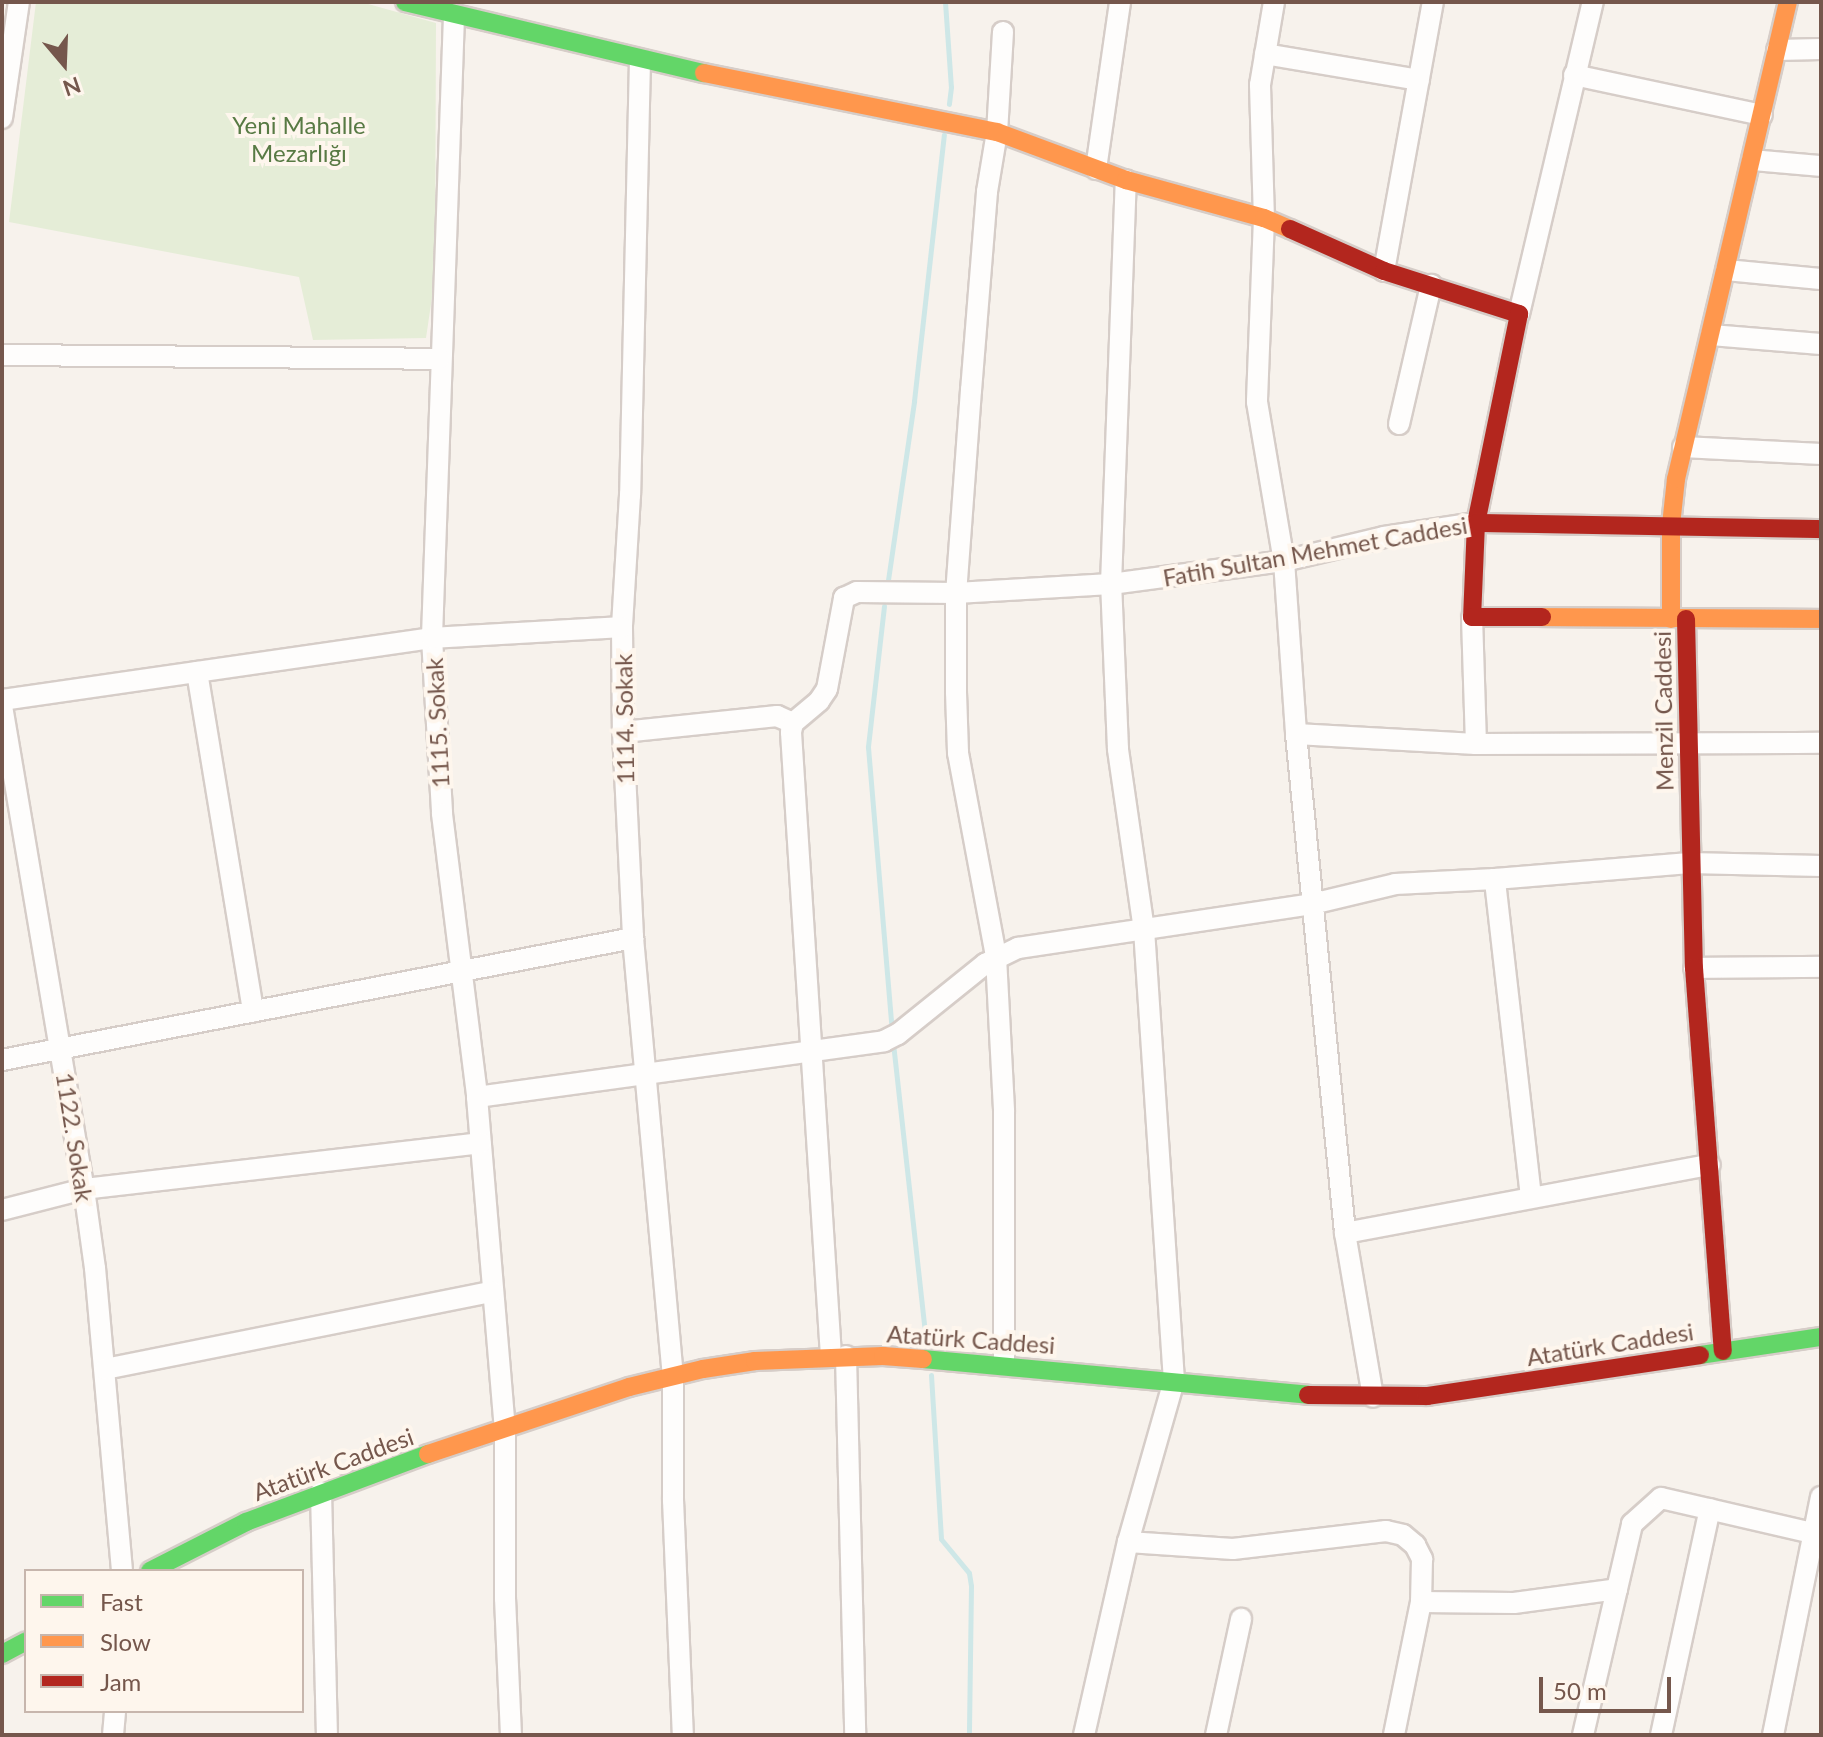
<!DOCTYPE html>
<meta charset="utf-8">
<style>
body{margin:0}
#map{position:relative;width:1823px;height:1737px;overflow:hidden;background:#f7f2ec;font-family:Lato,sans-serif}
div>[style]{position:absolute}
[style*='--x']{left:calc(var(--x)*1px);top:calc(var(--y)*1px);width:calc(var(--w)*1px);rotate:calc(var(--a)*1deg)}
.green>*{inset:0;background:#e5edd7}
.stream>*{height:5px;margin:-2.5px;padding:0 2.5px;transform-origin:2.5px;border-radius:2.5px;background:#cee7e7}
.roads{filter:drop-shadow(2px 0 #d6cdc8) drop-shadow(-2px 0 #d6cdc8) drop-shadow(0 2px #d6cdc8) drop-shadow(0 -2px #d6cdc8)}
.street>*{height:20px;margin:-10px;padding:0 10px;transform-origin:10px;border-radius:10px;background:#fefdfc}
.fast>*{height:18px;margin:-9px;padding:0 9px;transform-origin:9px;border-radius:9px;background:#63d668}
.slow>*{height:18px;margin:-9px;padding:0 9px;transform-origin:9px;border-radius:9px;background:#ff974d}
.jam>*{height:18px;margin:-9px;padding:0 9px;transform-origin:9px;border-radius:9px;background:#b3261e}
span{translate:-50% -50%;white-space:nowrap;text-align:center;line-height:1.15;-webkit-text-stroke:8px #fef6ed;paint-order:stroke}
.park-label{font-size:24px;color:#587a44}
.street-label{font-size:24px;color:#75574c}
.frame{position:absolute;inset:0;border:4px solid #75574c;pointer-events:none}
.legend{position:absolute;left:24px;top:1569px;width:280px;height:144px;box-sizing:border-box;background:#fef6ed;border:2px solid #c7b6ad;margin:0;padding:10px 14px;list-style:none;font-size:24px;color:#75574c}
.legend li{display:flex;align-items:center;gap:16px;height:40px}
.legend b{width:40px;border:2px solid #c7b6ad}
.north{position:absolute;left:24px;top:24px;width:80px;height:80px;-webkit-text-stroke:6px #fef6ed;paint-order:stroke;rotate:161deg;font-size:22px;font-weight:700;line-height:32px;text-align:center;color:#75574c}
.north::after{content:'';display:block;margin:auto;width:28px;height:36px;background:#75574c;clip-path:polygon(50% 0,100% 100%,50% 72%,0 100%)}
.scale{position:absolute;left:1539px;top:1677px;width:132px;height:36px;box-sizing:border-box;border:4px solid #75574c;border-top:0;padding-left:10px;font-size:24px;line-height:28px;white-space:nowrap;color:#75574c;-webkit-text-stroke:6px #fef6ed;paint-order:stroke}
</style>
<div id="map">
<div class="green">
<i style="clip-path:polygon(36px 2px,361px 2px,436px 23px,435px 277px,426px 338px,313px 340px,299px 277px,9px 222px)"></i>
</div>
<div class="stream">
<i style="--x:945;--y:2;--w:85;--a:86"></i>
<i style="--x:951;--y:87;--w:17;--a:97"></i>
<i style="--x:888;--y:580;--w:181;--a:-81.7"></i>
<i style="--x:914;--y:401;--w:268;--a:-83.6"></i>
<i style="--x:884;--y:606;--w:142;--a:96.5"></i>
<i style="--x:868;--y:747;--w:284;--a:85.2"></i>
<i style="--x:893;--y:1043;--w:302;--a:83.7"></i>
<i style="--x:931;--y:1375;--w:164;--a:86.5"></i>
<i style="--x:941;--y:1539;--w:44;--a:50.5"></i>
<i style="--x:969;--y:1573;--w:13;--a:81"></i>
<i style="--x:971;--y:1586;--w:149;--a:90.8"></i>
</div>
<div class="roads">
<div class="street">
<i style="--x:1274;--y:2;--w:84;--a:99.6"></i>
<i style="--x:1260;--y:85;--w:133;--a:88.3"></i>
<i style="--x:1264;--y:218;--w:184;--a:92.2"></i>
<i style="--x:1257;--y:402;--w:161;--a:80.4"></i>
<i style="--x:1284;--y:561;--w:173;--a:86"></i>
<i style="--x:1296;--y:734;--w:501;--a:84.39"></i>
<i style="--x:1345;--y:1233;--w:166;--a:80.3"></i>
<i style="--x:454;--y:16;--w:622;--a:92.03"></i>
<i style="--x:432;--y:638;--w:176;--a:86.7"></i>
<i style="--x:442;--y:814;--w:285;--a:82.9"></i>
<i style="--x:477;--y:1097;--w:331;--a:85.2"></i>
<i style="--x:505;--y:1427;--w:171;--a:90"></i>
<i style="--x:505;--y:1598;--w:137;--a:87.5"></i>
<i style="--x:1003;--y:32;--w:100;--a:93.4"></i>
<i style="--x:997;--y:132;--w:61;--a:99.5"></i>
<i style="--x:987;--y:192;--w:199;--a:94.6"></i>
<i style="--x:971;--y:390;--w:204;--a:94.2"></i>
<i style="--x:956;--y:593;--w:99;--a:90"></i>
<i style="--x:956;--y:692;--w:61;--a:88.1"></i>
<i style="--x:958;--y:753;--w:208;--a:79.4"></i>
<i style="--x:996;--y:957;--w:155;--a:87"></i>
<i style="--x:1004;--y:1112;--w:252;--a:90"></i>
<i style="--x:1777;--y:50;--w:44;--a:-1.3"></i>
<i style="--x:1265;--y:54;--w:156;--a:9.6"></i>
<i style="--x:640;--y:60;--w:435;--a:91.3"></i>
<i style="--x:630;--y:495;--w:132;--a:93.5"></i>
<i style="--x:622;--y:627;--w:105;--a:89.5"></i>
<i style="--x:623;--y:732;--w:206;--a:87.2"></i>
<i style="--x:633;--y:938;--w:440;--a:84.8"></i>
<i style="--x:673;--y:1376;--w:124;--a:90"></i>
<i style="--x:673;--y:1500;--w:235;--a:87.6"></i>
<i style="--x:1574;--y:75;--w:192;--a:12"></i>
<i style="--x:2;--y:118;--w:117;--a:-81.7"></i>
<i style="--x:1752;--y:160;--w:69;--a:5"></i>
<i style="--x:1096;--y:169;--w:169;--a:-81.8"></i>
<i style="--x:1726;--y:270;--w:95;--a:5.4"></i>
<i style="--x:1384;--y:271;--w:273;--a:-79.7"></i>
<i style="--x:1519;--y:314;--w:321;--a:-76.7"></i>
<i style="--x:1711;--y:335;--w:110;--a:4.7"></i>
<i style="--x:2;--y:355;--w:437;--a:0.5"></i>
<i style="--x:1399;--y:424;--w:143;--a:-77"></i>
<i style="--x:1683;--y:447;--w:138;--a:2.9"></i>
<i style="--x:1472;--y:617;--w:127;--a:88.2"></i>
<i style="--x:197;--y:672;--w:344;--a:80.6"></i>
<i style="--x:2;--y:700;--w:434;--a:-8.2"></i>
<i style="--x:432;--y:638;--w:190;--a:-3.3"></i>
<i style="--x:2;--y:706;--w:490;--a:80.4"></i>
<i style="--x:84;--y:1189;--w:80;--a:82.1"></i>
<i style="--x:95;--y:1268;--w:304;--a:84.9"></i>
<i style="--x:623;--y:732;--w:155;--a:-5.9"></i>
<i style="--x:777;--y:716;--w:17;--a:24"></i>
<i style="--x:1296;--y:734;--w:180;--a:3.2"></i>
<i style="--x:1476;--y:744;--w:345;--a:-0.2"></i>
<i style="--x:1694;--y:968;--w:127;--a:-0.5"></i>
<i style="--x:2;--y:1060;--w:643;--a:-10.94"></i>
<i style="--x:477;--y:1097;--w:411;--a:-7.8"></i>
<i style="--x:884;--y:1041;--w:16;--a:-27"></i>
<i style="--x:898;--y:1034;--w:112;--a:-38.8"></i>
<i style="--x:985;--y:964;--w:37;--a:-26"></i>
<i style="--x:1018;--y:948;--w:297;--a:-8.5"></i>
<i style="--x:1312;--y:904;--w:85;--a:-13.5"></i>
<i style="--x:1395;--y:884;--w:100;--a:-2.9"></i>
<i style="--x:1531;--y:1197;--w:320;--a:-96.5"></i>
<i style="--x:1495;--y:879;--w:195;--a:-4.7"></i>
<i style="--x:1689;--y:863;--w:132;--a:1.3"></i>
<i style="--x:2;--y:1210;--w:85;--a:-14.4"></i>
<i style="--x:84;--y:1189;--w:399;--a:-6.6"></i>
<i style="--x:1345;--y:1233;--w:371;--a:-10.6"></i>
<i style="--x:831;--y:1356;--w:625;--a:-93.67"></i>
<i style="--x:791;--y:732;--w:9;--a:-77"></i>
<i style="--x:793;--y:723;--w:34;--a:-40"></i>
<i style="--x:819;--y:701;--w:14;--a:-56"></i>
<i style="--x:827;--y:689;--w:93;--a:-79.4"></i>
<i style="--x:844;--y:598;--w:14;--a:-25"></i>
<i style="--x:857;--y:592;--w:99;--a:0.6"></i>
<i style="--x:956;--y:593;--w:155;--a:-3.3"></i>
<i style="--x:1111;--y:584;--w:175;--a:-7.6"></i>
<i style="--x:1284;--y:561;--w:103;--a:-13.5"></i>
<i style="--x:1384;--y:537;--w:93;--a:-8.7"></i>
<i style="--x:846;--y:1356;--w:379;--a:88.6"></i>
<i style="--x:105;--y:1369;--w:395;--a:-11.3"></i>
<i style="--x:321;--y:1492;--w:243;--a:88.6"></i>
<i style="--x:1128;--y:1542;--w:105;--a:3.8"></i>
<i style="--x:1233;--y:1549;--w:154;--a:-6.7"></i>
<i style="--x:1386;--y:1531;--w:17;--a:13"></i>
<i style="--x:1403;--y:1535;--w:16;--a:40"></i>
<i style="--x:1415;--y:1545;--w:16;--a:63"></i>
<i style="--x:1422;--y:1559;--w:43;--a:91.3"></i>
<i style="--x:1421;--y:1602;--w:136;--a:101.5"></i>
<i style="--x:1421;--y:1602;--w:93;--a:0.6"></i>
<i style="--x:1514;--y:1603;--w:104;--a:-7.7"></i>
<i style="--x:113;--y:1735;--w:24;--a:-85"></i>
<i style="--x:1084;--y:1735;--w:198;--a:-77.2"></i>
<i style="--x:1128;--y:1542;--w:167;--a:-74.1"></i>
<i style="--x:1174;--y:1381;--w:452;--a:-93.8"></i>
<i style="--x:1144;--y:930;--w:183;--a:-98.2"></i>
<i style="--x:1118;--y:749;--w:165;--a:-92.4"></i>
<i style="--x:1111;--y:584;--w:404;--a:-87.9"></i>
<i style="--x:1216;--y:1735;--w:119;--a:-77.8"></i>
<i style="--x:1583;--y:1735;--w:217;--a:-76.9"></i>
<i style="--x:1632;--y:1524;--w:39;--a:-42"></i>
<i style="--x:1661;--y:1498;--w:164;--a:13"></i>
<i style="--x:1661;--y:1735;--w:231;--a:-77.8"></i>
<i style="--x:1773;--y:1735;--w:243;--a:-78.6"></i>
</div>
<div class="fast">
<i style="--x:405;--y:2;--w:307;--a:13.4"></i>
<i style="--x:1700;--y:1355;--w:122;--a:-8.5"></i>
<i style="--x:923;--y:1359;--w:387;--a:5.3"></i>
<i style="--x:150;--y:1571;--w:108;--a:-27"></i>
<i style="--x:246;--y:1522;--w:194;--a:-20.5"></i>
<i style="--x:2;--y:1654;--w:27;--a:-28"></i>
</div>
<div class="slow">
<i style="--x:704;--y:73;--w:299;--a:11.4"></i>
<i style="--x:997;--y:132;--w:138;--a:20.4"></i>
<i style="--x:1126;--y:180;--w:143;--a:15.4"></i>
<i style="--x:1264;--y:218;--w:28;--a:23"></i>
<i style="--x:1542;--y:617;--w:279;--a:0.4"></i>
<i style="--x:1671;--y:619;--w:94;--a:-90"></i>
<i style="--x:1671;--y:525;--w:46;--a:-83.8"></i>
<i style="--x:1676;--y:479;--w:490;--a:-76.8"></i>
<i style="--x:428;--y:1454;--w:212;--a:-18.4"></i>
<i style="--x:629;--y:1387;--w:76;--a:-13.7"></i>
<i style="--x:703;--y:1369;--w:53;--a:-8.7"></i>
<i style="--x:755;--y:1361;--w:128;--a:-2.2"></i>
<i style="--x:883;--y:1356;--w:40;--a:4.3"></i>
</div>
<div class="jam">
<i style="--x:1290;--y:229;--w:103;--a:24.1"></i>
<i style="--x:1384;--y:271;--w:142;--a:17.7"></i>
<i style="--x:1519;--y:314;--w:213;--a:101.6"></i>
<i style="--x:1476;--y:523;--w:94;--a:92.4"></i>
<i style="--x:1472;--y:617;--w:70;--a:0"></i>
<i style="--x:1476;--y:523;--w:345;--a:1"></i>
<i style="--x:1686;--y:619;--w:349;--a:88.7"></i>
<i style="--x:1694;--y:968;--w:384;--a:85.7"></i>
<i style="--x:1308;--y:1395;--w:119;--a:0.5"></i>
<i style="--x:1427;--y:1396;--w:276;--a:-8.5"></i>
</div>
</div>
<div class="park-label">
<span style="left:299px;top:139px">Yeni Mahalle<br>Mezarlığı</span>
</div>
<div class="street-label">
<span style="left:1315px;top:551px;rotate:-10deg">Fatih Sultan Mehmet Caddesi</span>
<span style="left:1663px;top:711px;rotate:-91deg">Menzil Caddesi</span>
<span style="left:624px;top:719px;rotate:-91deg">1114. Sokak</span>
<span style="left:437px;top:723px;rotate:-93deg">1115. Sokak</span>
<span style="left:75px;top:1137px;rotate:81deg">1122. Sokak</span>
<span style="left:971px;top:1339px;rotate:4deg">Atatürk Caddesi</span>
<span style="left:1610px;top:1344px;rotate:-9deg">Atatürk Caddesi</span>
<span style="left:333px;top:1464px;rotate:-20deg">Atatürk Caddesi</span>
</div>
<div class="frame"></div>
<ul class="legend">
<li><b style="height:10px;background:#63d668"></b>Fast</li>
<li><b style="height:10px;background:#ff974d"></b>Slow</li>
<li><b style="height:10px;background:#b3261e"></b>Jam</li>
</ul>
<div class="north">N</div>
<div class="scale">50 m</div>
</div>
